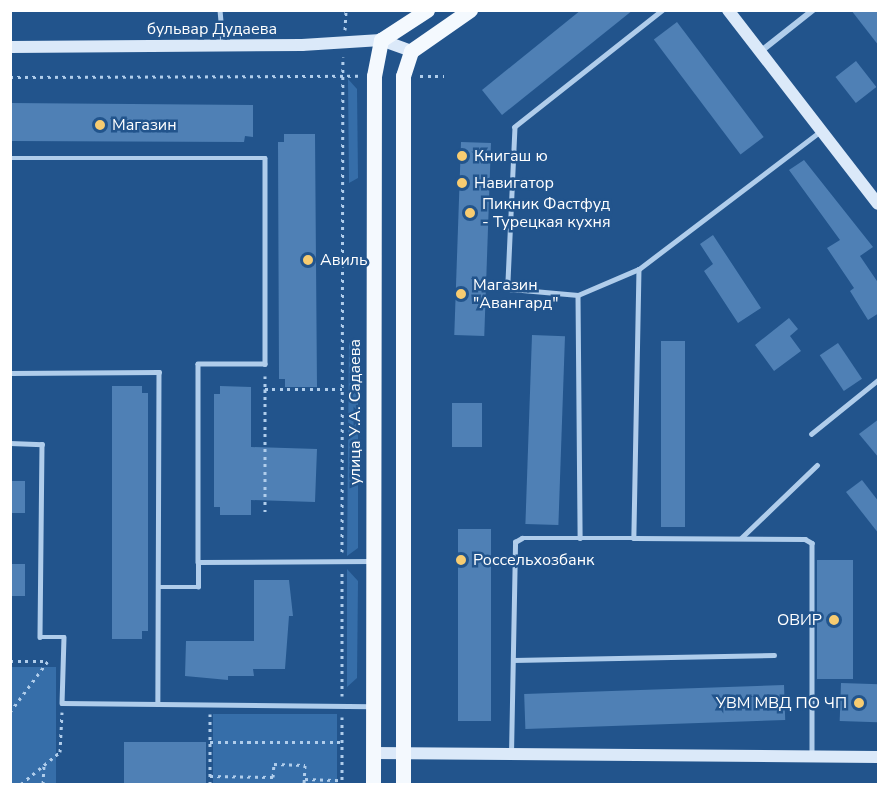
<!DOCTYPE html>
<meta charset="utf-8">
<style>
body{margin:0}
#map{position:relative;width:889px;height:795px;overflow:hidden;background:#22548c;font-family:"Nunito Sans",sans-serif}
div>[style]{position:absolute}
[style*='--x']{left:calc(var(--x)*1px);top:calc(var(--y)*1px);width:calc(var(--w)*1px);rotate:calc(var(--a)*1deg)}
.green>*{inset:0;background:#366ea9;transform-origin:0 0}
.building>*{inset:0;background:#4f80b5;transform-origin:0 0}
.path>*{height:3px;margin-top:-1.5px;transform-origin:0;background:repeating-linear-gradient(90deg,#b0cdeb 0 3px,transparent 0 7.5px)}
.lane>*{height:4.5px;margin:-2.25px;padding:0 2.25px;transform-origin:2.25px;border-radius:2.25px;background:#b0cdeb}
.street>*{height:6px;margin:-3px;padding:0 3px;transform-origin:3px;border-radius:3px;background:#b0cdeb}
.secondary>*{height:12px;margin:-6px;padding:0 6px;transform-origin:6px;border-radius:6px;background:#dbe9f9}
.primary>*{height:15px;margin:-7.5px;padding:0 7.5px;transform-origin:7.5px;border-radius:7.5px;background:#f4f9fe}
.dots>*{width:16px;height:16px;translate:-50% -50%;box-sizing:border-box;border:3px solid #22548c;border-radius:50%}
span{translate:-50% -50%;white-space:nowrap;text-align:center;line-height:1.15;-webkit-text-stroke:5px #22548c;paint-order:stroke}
.street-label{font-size:16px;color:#fff}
.poi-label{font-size:16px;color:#fff}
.left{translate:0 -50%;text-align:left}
.right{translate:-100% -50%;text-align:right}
.frame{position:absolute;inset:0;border:12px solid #fff;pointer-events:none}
</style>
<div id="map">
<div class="green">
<i style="clip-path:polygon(348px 79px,357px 89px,358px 178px,349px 183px)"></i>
<i style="clip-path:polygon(349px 342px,358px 356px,358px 548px,347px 556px)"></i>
<i style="clip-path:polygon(347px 569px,358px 581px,357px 678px,347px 687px)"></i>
<i style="left:11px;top:667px;width:45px;height:117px"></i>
<i style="left:213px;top:714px;width:124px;height:70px"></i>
</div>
<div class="building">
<i style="clip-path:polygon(581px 10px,633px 10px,502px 115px,482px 90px)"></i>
<i style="clip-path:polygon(851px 10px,879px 10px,879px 46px)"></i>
<i style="left:677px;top:22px;width:144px;height:29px;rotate:53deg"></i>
<i style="left:856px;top:61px;width:33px;height:26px;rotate:52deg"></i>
<i style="clip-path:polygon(10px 103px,253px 105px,253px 137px,245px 136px,244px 142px,10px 141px)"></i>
<i style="clip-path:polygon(284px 134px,315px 134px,317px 387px,285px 387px,285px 379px,279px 379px,278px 142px,284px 142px)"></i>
<i style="left:461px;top:142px;width:30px;height:193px;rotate:2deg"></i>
<i style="clip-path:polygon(804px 160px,873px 247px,860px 256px,879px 284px,879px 313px,868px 320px,850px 291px,854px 288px,827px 248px,840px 240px,789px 170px)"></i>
<i style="clip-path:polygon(713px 235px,761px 308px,738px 323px,704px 271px,713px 264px,700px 244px)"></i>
<i style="clip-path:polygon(789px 318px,798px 329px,790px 336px,801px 351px,774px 371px,755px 345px)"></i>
<i style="left:532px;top:335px;width:33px;height:189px;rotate:2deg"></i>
<i style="left:661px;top:341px;width:24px;height:186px"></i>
<i style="left:838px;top:343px;width:43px;height:22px;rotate:56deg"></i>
<i style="clip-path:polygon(112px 386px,142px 386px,142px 393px,148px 393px,148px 631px,142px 631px,142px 639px,112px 639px)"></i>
<i style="clip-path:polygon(220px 386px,251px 387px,251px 447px,317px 449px,315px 502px,251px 500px,251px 515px,220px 515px,220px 507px,214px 507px,214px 394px,220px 394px)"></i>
<i style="left:452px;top:403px;width:30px;height:44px"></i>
<i style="clip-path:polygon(879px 419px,879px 458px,859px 434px)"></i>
<i style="clip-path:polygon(862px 480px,879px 502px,879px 534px,846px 492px)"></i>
<i style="left:10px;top:481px;width:15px;height:32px"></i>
<i style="left:458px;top:529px;width:33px;height:192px"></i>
<i style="left:817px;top:560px;width:36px;height:119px"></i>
<i style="left:10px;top:564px;width:15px;height:32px"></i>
<i style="clip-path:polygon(254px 580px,289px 580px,293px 616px,289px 616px,285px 669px,253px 669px,254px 676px,228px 676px,228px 680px,185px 676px,186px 641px,254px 641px)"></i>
<i style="left:841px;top:683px;width:38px;height:38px;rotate:2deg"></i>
<i style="left:784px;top:685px;width:35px;height:260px;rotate:88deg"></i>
<i style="left:124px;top:742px;width:82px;height:42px"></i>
</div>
<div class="path">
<i style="--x:345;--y:30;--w:20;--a:-87"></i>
<i style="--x:420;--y:76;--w:24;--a:0"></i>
<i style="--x:10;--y:77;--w:350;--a:-0.2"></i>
<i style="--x:265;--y:376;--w:13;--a:90"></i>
<i style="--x:265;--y:512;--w:123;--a:-90"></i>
<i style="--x:265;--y:389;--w:77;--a:0"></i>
<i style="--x:342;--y:552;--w:495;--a:-89.9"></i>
<i style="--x:10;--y:661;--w:38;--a:0"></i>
<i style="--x:342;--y:696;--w:126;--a:-90"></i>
<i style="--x:10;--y:712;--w:64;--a:-53.3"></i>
<i style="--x:342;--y:717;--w:67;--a:90"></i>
<i style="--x:210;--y:742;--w:132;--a:0"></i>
<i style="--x:210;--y:776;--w:63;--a:0.9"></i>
<i style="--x:273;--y:777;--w:13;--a:-86"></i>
<i style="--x:274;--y:764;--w:31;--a:2"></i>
<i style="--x:305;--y:765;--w:19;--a:93"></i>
<i style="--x:305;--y:779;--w:37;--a:2"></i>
<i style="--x:21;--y:784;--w:50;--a:-39.4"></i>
<i style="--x:60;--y:752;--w:40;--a:-87.1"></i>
<i style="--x:43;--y:784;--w:18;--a:-87"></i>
<i style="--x:210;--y:784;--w:70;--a:-90"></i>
</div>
<div class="lane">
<i style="--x:220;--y:10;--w:34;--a:85"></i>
<i style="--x:663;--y:10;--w:189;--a:141.7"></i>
<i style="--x:515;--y:127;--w:155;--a:92.6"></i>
<i style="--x:508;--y:282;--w:8;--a:67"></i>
<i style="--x:511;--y:289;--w:67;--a:5.1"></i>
<i style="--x:578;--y:295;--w:66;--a:-23.1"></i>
<i style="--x:639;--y:269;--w:228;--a:-37.2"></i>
<i style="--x:10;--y:158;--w:255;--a:0"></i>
<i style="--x:265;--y:158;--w:206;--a:90"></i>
<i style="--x:265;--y:364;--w:67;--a:180"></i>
<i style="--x:198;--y:364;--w:198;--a:90"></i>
<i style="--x:639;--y:269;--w:269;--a:91.1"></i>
<i style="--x:634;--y:538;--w:171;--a:0.3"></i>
<i style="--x:805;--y:539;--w:8;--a:30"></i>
<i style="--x:812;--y:543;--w:212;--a:90"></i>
<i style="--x:578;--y:295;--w:243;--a:89.5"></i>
<i style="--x:10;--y:373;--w:149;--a:-0.4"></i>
<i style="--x:159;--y:372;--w:332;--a:90.2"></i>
<i style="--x:811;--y:434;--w:86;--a:-38.9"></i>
<i style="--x:10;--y:443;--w:32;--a:2"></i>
<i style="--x:42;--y:444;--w:193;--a:90.6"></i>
<i style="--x:40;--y:637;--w:24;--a:0"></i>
<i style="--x:64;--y:637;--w:66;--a:91.7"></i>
<i style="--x:62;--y:703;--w:309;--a:0.6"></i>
<i style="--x:741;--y:538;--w:105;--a:-43.8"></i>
<i style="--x:158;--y:587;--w:40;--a:0"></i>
<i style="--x:198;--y:587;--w:25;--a:-90"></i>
<i style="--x:198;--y:562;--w:173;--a:-0.3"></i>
<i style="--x:513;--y:660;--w:261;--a:-1.1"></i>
<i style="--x:511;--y:754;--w:212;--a:-88.9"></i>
<i style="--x:515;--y:542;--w:8;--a:-30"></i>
<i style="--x:522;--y:538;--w:112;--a:0"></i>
</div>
<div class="street">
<i style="--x:760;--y:52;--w:68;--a:-38.4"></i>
</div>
<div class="secondary">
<i style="--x:728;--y:10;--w:245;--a:52.3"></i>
<i style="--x:10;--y:47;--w:292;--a:-0.4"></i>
<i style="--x:302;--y:45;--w:79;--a:-3.6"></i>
<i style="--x:381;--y:40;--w:32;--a:20"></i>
<i style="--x:373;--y:753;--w:505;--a:0.45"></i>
</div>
<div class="primary">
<i style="--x:373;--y:784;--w:708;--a:-89.92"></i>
<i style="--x:374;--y:76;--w:37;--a:-79"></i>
<i style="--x:381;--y:40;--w:55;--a:-33.1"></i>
<i style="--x:403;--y:784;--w:708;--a:-90"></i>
<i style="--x:403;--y:76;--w:26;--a:-72"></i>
<i style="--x:411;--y:51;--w:72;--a:-34.8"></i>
</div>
<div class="dots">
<i style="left:100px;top:125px;background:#f7cc71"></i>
<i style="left:462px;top:156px;background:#f7cc71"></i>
<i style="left:462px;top:183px;background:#f7cc71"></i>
<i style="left:470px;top:213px;background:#f7cc71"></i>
<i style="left:308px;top:260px;background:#f7cc71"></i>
<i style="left:461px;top:294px;background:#f7cc71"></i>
<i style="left:461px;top:560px;background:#f7cc71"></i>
<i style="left:834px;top:620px;background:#f7cc71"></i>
<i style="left:859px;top:703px;background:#f7cc71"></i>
</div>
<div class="street-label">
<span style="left:212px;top:29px">бульвар Дудаева</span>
<span style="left:355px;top:412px;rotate:-90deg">улица У.А. Садаева</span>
</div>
<div class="poi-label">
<span class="left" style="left:112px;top:125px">Магазин</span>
<span class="left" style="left:474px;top:156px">Книгаш ю</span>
<span class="left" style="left:474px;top:183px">Навигатор</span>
<span class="left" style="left:482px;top:213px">Пикник Фастфуд<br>- Турецкая кухня</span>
<span class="left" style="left:320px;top:260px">Авиль</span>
<span class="left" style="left:473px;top:294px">Магазин<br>"Авангард"</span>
<span class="left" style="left:473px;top:560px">Россельхозбанк</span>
<span class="right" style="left:822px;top:620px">ОВИР</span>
<span class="right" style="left:847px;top:703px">УВМ МВД ПО ЧП</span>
</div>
<div class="frame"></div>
</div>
